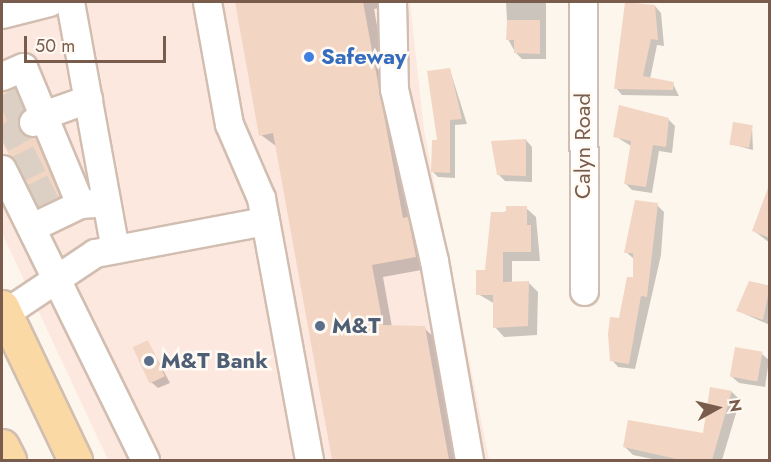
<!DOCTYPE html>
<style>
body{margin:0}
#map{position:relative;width:771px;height:462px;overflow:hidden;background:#fdf6ec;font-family:Jost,sans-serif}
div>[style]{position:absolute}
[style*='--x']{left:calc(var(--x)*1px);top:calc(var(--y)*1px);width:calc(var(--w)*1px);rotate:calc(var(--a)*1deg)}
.commercial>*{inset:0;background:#fde8e0}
.shadow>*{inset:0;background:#0003}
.building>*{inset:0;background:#f3d5c3;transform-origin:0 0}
.minor-tunnel>*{height:27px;margin-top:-13.5px;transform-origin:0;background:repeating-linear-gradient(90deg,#dcd0c4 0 27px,transparent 0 41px)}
.roads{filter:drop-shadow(2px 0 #d1beb0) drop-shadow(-2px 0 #d1beb0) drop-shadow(0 2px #d1beb0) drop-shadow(0 -2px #d1beb0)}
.minor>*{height:27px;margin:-13.5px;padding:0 13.5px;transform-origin:13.5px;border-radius:13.5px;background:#fff}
.major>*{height:33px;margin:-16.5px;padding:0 16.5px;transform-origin:16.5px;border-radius:16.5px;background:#fbd9a5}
.dots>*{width:16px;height:16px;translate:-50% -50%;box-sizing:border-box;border:3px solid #fffaf3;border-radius:50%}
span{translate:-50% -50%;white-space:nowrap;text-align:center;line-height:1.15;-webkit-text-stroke:5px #fffaf3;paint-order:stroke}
.shop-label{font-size:22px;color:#366cbe;font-weight:700}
.left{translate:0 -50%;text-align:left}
.street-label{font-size:22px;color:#7a5c4d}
.service-label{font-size:22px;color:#4e5e75;font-weight:700}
.frame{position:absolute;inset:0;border:3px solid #7a5c4d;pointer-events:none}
.north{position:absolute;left:687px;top:378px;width:60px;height:60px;-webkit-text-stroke:4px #fffaf3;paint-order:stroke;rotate:82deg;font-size:16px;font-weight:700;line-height:24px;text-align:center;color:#7a5c4d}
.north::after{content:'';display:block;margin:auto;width:21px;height:27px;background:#7a5c4d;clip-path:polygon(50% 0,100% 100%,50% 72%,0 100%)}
.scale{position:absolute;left:24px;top:36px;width:142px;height:27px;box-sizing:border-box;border:3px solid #7a5c4d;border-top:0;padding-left:8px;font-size:18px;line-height:21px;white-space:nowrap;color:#7a5c4d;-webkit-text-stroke:4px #fffaf3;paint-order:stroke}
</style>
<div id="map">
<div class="commercial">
<i style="clip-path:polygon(2px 2px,410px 2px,424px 130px,489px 460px,108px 460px,2px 233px)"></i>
</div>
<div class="shadow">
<i style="clip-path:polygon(236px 2px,388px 2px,389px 6px,374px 9px,413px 224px,427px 269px,383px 277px,392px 327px,424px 328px,437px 340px,459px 460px,334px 460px,276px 146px,261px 135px)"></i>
<i style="clip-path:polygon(506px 2px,546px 2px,546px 59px,522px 59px,515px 52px,508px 39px)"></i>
<i style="clip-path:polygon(655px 6px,661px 13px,664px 46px,657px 45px,650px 79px,673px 84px,679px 96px,622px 95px,616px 88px)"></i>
<i style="clip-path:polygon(450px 70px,467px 124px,455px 125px,455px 178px,438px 177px,433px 172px)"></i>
<i style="clip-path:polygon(14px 89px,26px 113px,22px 133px,38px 142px,62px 199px,42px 209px,2px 135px,2px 94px)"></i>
<i style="clip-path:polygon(669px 120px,675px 126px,672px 153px,659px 151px,652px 193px,632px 190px,625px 183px,631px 146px,615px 136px)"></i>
<i style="clip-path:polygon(752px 126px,753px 150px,731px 144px)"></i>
<i style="clip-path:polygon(526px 140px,532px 147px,532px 182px,505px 181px,499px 175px)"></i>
<i style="clip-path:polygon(657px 205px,664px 212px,661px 255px,635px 369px,618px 367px,612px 360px,634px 279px,634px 259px,626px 252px)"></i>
<i style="clip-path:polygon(770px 206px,770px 243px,754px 231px)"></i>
<i style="clip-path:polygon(526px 208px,536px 217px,540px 261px,512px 261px,512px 283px,528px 282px,538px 292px,537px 335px,504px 337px,495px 327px,495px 304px,478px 294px,487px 272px,492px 214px)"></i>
<i style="clip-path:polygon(752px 282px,770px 286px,770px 325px,738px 311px)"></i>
<i style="clip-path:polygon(148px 342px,170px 383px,158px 388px,151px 382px)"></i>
<i style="clip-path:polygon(762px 354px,769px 360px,765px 387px,739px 383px,732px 377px)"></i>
<i style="clip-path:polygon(711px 389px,732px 392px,740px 400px,722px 460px,657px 460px,633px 455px,625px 447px,704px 435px)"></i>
</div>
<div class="building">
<i style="clip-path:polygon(235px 2px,363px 2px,403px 218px,408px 217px,416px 257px,372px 265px,383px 325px,425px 326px,449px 460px,332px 460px,273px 133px,259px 136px)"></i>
<i style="clip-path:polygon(625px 2px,655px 5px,658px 40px,651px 39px,643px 76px,674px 82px,673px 90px,614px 89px)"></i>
<i style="clip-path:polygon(507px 20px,540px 20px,540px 54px,514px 53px,514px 40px,506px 40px)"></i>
<i style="clip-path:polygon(450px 68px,462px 119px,450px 120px,450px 173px,431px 172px,432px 140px,437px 140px,427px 71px)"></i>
<i style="clip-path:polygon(15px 88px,24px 109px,20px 131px,35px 137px,60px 196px,38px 207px,2px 142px,2px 92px)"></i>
<i style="clip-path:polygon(619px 105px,669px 118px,666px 147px,653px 145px,646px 187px,624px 184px,631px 141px,613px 137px)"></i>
<i style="left:733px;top:122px;width:20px;height:23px;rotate:9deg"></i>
<i style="clip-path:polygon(526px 139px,526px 176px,497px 175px,491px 141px)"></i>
<i style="clip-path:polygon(768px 188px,770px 188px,770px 238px,752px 231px)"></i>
<i style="clip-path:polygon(635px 200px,658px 203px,647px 297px,641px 296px,629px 364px,610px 361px,608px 334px,610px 317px,619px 318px,627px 277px,633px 277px,633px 253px,624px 253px)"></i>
<i style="clip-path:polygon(506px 206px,527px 206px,527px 225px,531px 225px,531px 252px,503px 252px,503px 282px,529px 281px,528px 326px,493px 328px,493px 295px,476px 295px,476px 270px,485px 270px,491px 212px,506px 212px)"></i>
<i style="clip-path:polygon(749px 281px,770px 286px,763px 320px,736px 311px)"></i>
<i style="left:148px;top:340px;width:40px;height:17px;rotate:65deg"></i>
<i style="left:735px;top:347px;width:28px;height:30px;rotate:10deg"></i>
<i style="clip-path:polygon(710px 387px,732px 391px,712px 460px,681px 460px,623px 447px,628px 420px,703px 433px)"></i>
</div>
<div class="minor-tunnel">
<i style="--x:2;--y:110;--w:22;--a:-27"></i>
<i style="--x:2;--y:139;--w:35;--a:-29"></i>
<i style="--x:15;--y:170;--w:37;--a:-26"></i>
<i style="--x:29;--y:199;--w:37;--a:-26"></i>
</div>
<div class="roads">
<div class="minor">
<i style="--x:70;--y:2;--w:251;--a:79.7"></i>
<i style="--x:207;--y:2;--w:124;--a:79.8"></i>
<i style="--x:229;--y:124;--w:81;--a:66.6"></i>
<i style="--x:261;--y:198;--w:266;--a:79.6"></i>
<i style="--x:392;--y:2;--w:87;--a:88.7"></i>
<i style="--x:394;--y:89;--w:177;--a:76.9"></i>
<i style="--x:434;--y:261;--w:202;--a:80"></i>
<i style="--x:583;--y:2;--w:289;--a:89.8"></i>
<i style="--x:2;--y:14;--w:49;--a:-14.3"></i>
<i style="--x:2;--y:76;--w:23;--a:-23"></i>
<i style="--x:23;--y:67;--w:52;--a:67.4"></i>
<i style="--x:43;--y:115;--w:48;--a:-19.6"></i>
<i style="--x:33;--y:122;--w:12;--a:-35"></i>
<i style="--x:43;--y:115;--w:96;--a:67.4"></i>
<i style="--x:80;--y:204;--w:26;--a:-4"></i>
<i style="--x:2;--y:169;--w:324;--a:63.8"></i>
<i style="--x:32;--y:227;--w:53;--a:-25.6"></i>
<i style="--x:5;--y:313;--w:108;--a:-33.7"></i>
<i style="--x:95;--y:253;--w:173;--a:-10.7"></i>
</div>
<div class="major">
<i style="--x:2;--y:307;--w:170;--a:64.5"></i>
<i style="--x:2;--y:446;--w:16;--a:63"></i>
</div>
</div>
<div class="dots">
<i style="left:309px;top:57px;background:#3f7fe0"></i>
<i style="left:320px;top:326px;background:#5c6f8a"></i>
<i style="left:149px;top:361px;background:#5c6f8a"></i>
</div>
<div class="shop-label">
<span class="left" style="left:321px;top:57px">Safeway</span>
</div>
<div class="street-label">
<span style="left:583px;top:146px;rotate:-90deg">Calyn Road</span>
</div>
<div class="service-label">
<span class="left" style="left:332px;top:326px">M&amp;T</span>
<span class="left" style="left:161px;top:361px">M&amp;T Bank</span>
</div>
<div class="frame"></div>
<div class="north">N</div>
<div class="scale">50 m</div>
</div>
